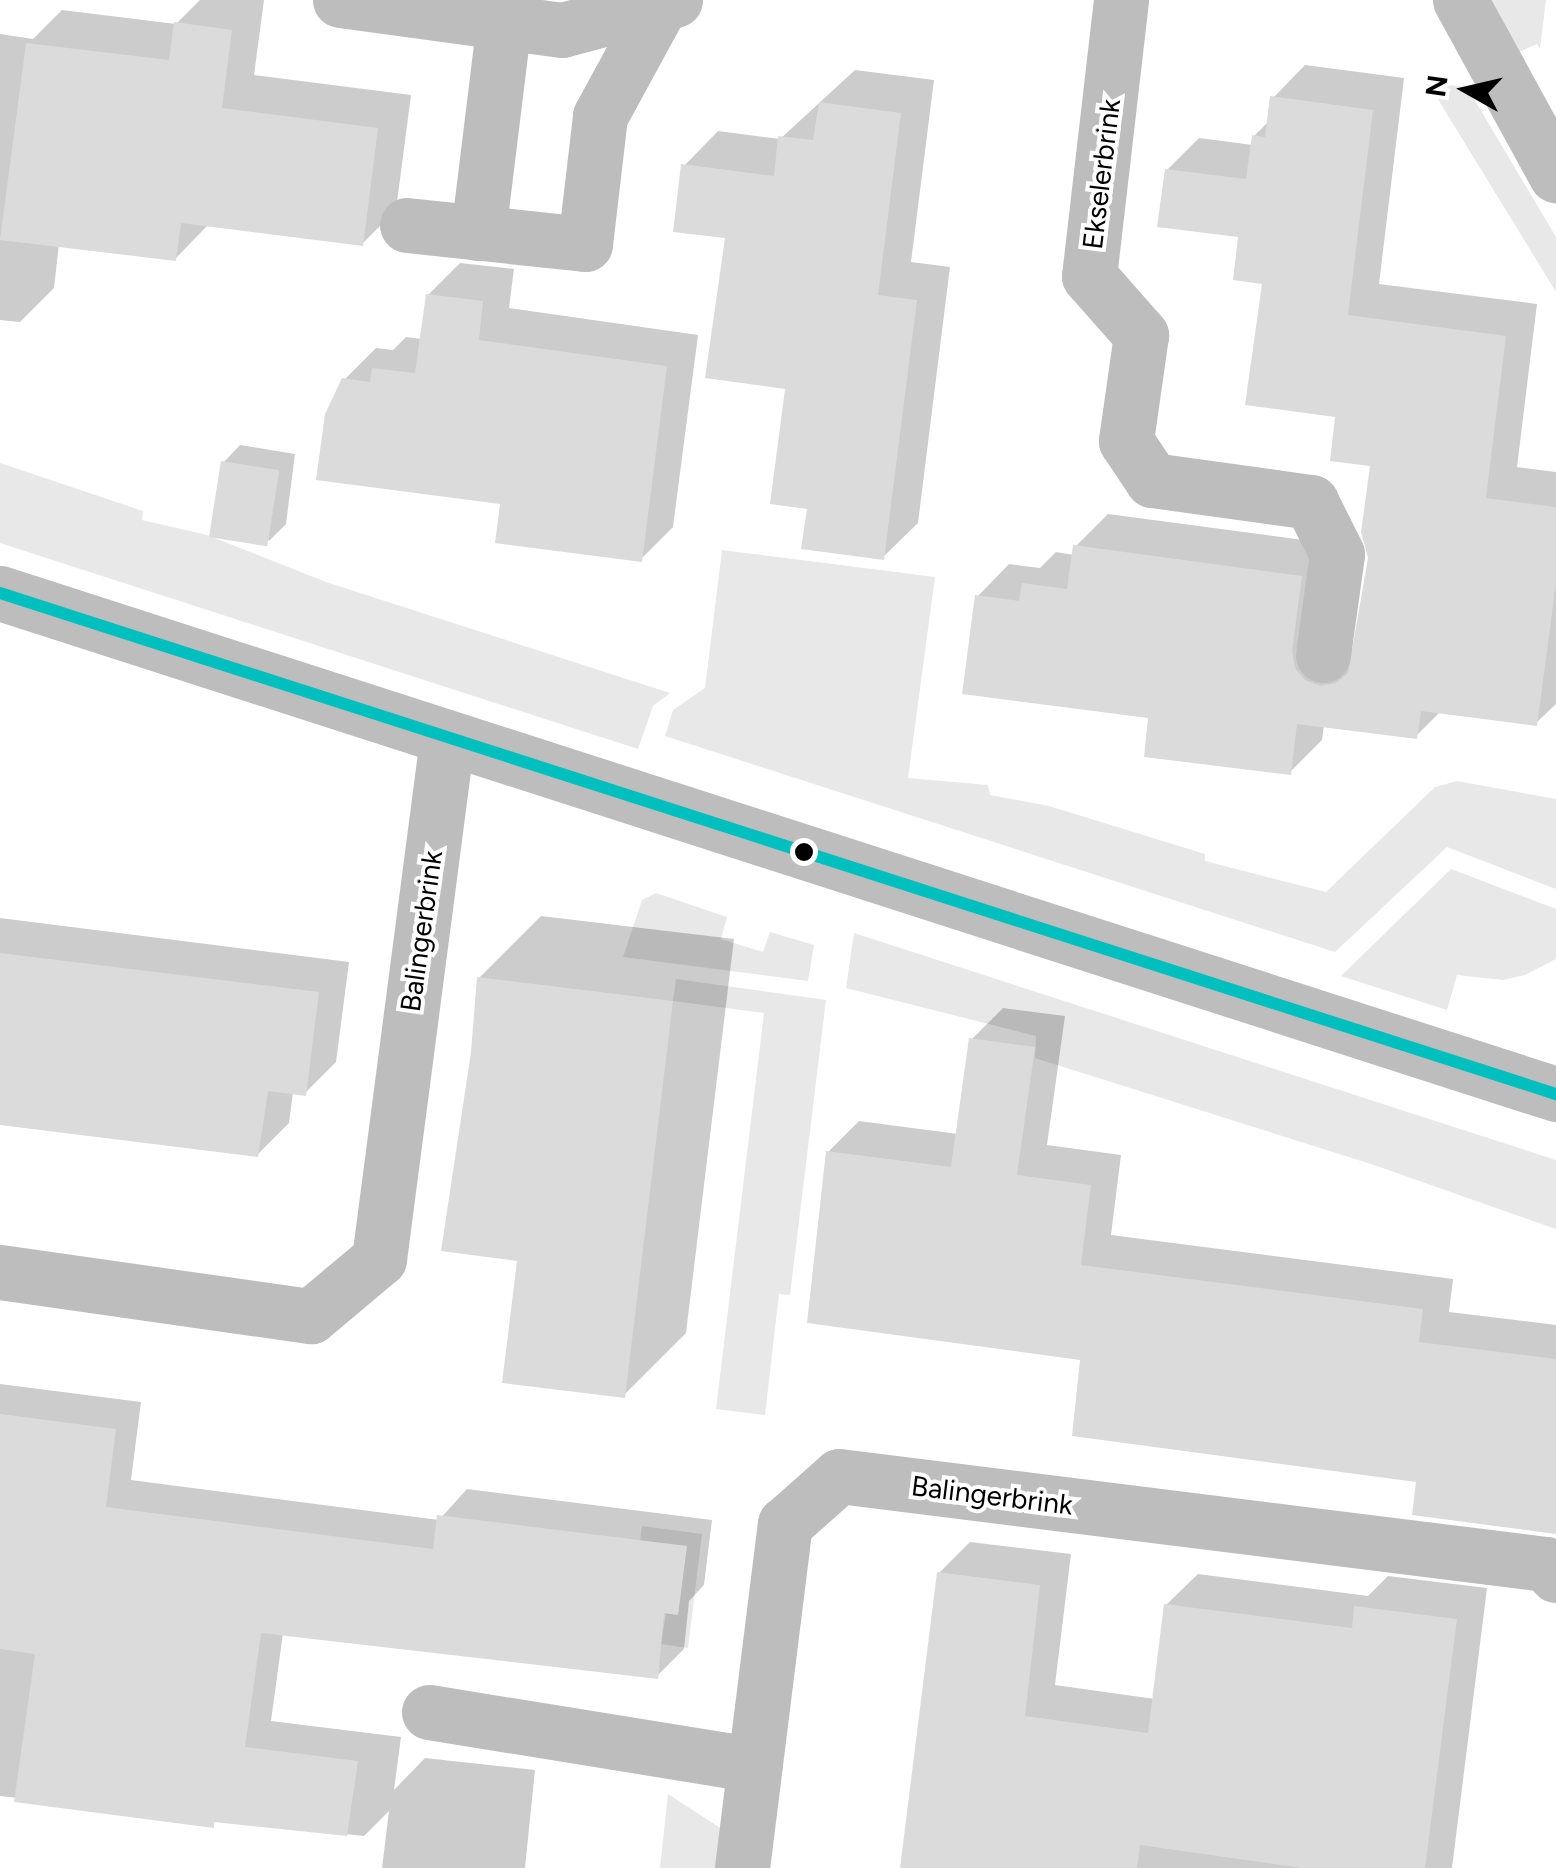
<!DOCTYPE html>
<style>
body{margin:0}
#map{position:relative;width:1556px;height:1868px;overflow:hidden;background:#fff;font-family:Figtree,sans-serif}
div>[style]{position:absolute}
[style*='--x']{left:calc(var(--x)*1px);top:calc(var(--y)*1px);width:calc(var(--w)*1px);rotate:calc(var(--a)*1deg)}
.green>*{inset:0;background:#e8e8e8}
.shadow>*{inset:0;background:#0003}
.building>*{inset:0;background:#dbdbdb;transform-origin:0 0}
.minor>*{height:55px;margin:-27.5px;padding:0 27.5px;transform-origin:27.5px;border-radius:27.5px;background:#bdbdbd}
.bus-1>*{height:12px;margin:-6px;padding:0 6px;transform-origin:6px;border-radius:6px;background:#00bfbf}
.dots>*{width:28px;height:28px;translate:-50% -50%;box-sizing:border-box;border:5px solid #fff;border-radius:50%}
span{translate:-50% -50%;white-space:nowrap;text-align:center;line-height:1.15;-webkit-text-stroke:8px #fff;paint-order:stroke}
.street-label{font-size:28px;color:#000}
.north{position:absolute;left:1416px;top:40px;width:100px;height:100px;-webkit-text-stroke:8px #fff;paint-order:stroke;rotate:278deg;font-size:28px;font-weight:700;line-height:40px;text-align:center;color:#000}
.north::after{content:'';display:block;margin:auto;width:35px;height:45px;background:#000;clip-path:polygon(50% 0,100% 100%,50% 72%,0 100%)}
</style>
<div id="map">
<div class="green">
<i style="clip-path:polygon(1488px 0,1546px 0,1540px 49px,1537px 44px,1519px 52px)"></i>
<i style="clip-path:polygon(1428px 83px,1467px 87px,1556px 237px,1556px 292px)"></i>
<i style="clip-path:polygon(0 463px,143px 511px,142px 520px,207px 535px,326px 582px,670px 693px,653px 706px,638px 749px,0 543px)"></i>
<i style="clip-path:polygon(722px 550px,935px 577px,908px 778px,988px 785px,990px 795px,1049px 806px,1205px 854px,1205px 861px,1326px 892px,1435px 787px,1457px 781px,1556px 799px,1556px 889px,1447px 847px,1335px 952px,665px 736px,673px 710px,705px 688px)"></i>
<i style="clip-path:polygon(1451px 869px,1556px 909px,1556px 959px,1525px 975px,1503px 980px,1457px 975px,1447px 1010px,1341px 976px)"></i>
<i style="clip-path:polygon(656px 893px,727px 917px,721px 939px,763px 952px,770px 932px,814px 945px,808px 981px,623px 957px,642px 900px)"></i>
<i style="clip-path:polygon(854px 933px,1556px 1160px,1556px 1229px,1374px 1165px,1035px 1058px,1036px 1036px,846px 988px)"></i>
<i style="clip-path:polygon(676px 979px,826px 1000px,790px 1295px,779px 1294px,765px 1415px,716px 1409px,764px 1013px,673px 1001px)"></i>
<i style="clip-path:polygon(642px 1526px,702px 1534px,688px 1648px,661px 1644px,666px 1613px,678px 1614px,686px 1547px,640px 1541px)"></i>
<i style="clip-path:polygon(668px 1794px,725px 1831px,720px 1868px,660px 1868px)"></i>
</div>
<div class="shadow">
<i style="clip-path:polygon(200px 0,264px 0,254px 75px,411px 95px,396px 210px,362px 244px,209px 224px,175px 259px,59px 244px,54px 288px,20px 322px,0 320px,0 34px,33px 39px,62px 10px,176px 24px)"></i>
<i style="clip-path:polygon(1305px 65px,1404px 78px,1379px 284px,1537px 304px,1517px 467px,1556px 472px,1556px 704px,1536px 723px,1441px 711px,1416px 736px,1324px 725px,1322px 740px,1290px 772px,1151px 716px,977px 597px,1009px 564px,1040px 568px,1056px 552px,1074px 555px,1076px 546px,1108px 514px,1333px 544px,1335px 647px,1357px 654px,1370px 558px,1373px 464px,1338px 415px,1241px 234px,1167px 170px,1199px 138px,1253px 145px,1254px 136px,1269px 121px,1273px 98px)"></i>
<i style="clip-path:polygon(855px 70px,934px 80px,911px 262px,950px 267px,918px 523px,883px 557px,809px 506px,788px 387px,728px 236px,684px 166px,718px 131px,780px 139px)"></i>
<i style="clip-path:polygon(460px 263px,514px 269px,509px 308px,698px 335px,673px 527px,641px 559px,502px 502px,344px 380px,376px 348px,393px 350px,406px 337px,422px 339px,428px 295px)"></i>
<i style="clip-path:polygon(240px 445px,295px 454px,286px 524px,269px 541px,223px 463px)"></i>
<i style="clip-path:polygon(541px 916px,734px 939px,686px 1333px,624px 1395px,474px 1052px,479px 978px)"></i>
<i style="clip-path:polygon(0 918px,349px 962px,336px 1062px,305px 1093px,293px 1092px,289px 1123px,257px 1155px,0 1122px)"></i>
<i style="clip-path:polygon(1003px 1008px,1065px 1016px,1047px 1145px,1121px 1155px,1111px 1235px,1453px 1279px,1449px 1312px,1556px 1325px,1556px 1532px,1082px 1358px,828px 1152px,859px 1121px,958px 1134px,972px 1039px)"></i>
<i style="clip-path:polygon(0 1384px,141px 1402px,131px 1480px,439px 1520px,467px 1489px,712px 1520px,704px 1585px,689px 1601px,684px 1649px,657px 1676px,283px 1633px,271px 1721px,401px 1737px,394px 1790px,425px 1758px,535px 1770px,525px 1868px,382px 1868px,389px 1811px,364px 1836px,0 1796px)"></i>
<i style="clip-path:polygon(970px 1542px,1071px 1554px,1055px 1685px,1155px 1699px,1166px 1605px,1198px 1574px,1368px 1596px,1388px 1576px,1487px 1588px,1452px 1868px,902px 1868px,939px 1573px)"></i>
</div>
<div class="building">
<i style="clip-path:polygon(174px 22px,232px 30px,222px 108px,378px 128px,363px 246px,181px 223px,176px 261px,0 240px,26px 43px,169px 60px)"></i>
<i style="clip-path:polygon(1270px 96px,1373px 110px,1348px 315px,1506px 336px,1486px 498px,1556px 507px,1556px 583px,1537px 726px,1421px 711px,1417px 739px,1297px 724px,1291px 775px,1144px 757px,1148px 718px,962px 694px,975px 595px,1019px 601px,1022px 583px,1067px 589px,1073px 545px,1302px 576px,1292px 651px,1295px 668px,1305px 680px,1320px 686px,1336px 683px,1348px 673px,1368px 558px,1361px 532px,1370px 466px,1330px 461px,1335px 417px,1245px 405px,1262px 284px,1233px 280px,1238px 237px,1157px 227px,1165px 169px,1246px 179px,1252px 135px,1265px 137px)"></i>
<i style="clip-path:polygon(819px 102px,901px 113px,878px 295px,917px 300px,884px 560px,801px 549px,807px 509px,770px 504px,785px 389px,705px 378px,725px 238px,673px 232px,681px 164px,774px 176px,778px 136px,813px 140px)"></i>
<i style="clip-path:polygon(426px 294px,483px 301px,479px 340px,667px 366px,642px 562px,495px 543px,500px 504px,316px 480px,325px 414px,342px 378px,370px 382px,372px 368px,415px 373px)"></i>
<i style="left:221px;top:461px;width:59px;height:77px;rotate:9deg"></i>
<i style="clip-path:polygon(0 953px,319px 992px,306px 1096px,268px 1091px,258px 1157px,0 1125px)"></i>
<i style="clip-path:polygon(477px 977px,673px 1001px,625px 1398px,502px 1383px,517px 1261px,441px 1251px,471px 1052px)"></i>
<i style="clip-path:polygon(969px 1038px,1035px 1047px,1017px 1175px,1091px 1185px,1081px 1265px,1423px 1309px,1419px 1342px,1556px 1359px,1556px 1534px,1412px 1515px,1416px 1482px,1072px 1436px,1080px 1360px,807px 1323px,826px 1151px,951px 1167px)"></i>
<i style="clip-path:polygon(0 1414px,116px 1429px,106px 1507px,433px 1549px,437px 1515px,687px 1546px,678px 1615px,664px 1613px,658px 1679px,261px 1633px,245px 1747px,358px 1761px,347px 1836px,214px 1822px,214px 1828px,14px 1802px,35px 1654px,0 1649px)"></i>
<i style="clip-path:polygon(937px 1572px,1040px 1585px,1025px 1716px,1148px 1733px,1164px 1604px,1352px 1628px,1354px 1606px,1457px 1619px,1425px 1868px,1302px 1868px,1140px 1845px,1137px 1868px,900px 1868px)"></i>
</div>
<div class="minor">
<i style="--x:340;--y:0;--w:224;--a:7.7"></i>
<i style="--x:562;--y:30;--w:117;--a:-14.9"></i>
<i style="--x:1121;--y:0;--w:278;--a:96.6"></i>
<i style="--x:1089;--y:276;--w:79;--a:48.6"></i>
<i style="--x:1141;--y:335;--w:107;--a:98.1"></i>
<i style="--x:1126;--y:441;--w:47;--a:56.3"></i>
<i style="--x:1152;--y:480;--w:161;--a:7.9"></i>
<i style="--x:1311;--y:502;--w:58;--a:63.4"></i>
<i style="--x:1337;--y:554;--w:102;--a:97.9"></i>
<i style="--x:1460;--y:0;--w:200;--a:61.3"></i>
<i style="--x:407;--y:225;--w:179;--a:6.1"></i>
<i style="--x:585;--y:244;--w:129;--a:-83.3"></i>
<i style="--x:600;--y:116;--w:128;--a:-61.4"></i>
<i style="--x:478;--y:233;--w:213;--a:-83"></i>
<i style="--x:0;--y:593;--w:1635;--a:17.85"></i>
<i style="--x:0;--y:1272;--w:314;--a:8.1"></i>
<i style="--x:311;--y:1316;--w:89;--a:-40"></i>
<i style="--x:379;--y:1259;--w:524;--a:-82.55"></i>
<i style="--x:429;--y:1712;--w:330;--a:9.2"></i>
<i style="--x:742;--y:1868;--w:347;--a:-82.9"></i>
<i style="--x:785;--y:1524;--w:72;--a:-41.6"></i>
<i style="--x:839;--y:1476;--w:712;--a:7.1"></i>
<i style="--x:1546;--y:1564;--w:15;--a:48"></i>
</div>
<div class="bus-1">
<i style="--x:0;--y:593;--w:1635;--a:17.85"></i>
</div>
<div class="dots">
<i style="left:804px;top:852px;background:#000"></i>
</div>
<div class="street-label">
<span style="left:1101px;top:174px;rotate:-83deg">Ekselerbrink</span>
<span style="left:421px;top:931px;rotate:-82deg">Balingerbrink</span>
<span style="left:992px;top:1495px;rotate:7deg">Balingerbrink</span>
</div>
<div class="north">N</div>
</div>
